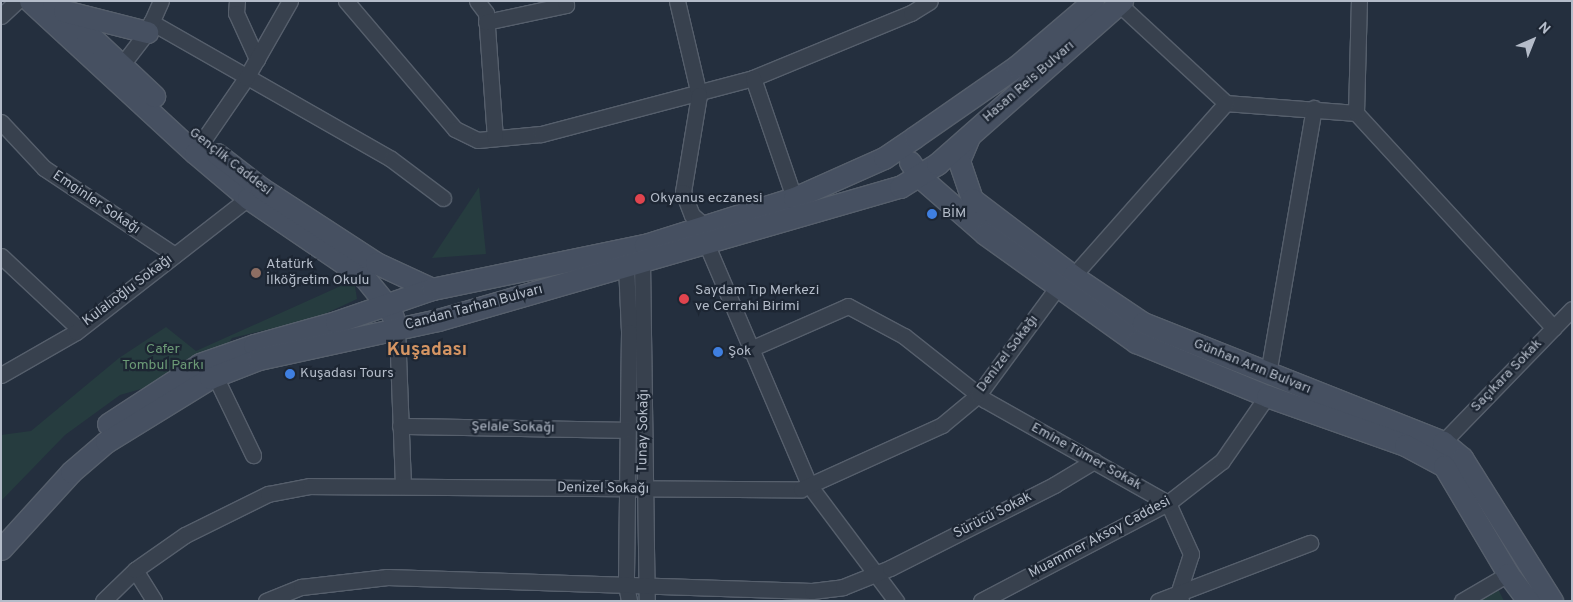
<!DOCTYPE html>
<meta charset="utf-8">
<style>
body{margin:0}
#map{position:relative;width:1573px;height:602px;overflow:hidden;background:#242f3e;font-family:Overpass,sans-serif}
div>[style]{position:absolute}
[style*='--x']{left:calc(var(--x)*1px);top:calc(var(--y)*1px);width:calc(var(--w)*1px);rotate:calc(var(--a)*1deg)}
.green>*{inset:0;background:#263c3f}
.roads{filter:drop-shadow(1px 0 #565f6c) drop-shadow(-1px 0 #565f6c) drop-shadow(0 1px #565f6c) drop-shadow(0 -1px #565f6c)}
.street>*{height:15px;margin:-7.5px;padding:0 7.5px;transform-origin:7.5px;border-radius:7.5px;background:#38414e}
.secondary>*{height:21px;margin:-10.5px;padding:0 10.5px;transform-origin:10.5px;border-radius:10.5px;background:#465061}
.dots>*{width:14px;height:14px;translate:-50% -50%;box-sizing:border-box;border:2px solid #1d2633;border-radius:50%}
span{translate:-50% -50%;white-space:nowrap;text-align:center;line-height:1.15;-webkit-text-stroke:4.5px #1d2633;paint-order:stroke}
.street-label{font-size:14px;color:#b4bcc9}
.poi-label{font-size:14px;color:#b4bcc9}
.left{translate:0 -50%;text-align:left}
.park-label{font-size:14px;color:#6b9a76}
.district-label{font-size:19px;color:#d59563;font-weight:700}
.frame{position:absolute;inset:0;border:2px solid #b4bcc9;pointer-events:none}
.north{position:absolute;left:1508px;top:15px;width:50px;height:50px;-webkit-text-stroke:4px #1d2633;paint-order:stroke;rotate:44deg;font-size:14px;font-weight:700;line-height:20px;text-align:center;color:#b4bcc9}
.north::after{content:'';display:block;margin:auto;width:18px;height:22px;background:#b4bcc9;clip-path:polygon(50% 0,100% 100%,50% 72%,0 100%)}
</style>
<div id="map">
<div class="green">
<i style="clip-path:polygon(479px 187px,486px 254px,432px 258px)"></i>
<i style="clip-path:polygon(354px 280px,357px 299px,316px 318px,232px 338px,219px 358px,172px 380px,120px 395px,65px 435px,1px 501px,1px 435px,31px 431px,119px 358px,166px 327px,196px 351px)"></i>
<i style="clip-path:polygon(1497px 587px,1504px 601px,1476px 601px)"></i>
</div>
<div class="roads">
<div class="street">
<i style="--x:237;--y:1;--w:12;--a:95"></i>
<i style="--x:236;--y:13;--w:51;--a:65.5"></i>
<i style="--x:346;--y:1;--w:168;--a:49.6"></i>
<i style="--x:455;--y:129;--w:25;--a:26"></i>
<i style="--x:478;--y:140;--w:63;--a:-5.4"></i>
<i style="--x:541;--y:134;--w:219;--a:-14.8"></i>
<i style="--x:753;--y:78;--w:171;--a:-22.4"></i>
<i style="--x:911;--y:13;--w:22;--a:-32"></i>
<i style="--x:477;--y:1;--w:15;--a:53"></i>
<i style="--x:486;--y:13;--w:125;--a:85.9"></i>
<i style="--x:677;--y:1;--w:97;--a:76.8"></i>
<i style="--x:699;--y:95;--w:98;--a:99.4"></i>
<i style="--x:683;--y:192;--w:25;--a:69"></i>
<i style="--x:692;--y:215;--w:18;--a:41"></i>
<i style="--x:1119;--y:4;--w:146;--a:42.8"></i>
<i style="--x:1226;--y:103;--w:130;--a:4.4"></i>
<i style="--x:1356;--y:113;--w:292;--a:47.4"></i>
<i style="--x:1;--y:16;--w:22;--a:-43"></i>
<i style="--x:151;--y:22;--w:276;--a:29.7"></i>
<i style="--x:391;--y:159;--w:65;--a:36.9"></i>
<i style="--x:486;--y:22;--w:82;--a:-12"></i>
<i style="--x:566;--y:5;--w:4;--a:-104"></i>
<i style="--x:121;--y:66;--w:43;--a:-52.6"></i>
<i style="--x:147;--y:32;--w:34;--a:-66"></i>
<i style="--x:753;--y:78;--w:127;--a:71.1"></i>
<i style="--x:1356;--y:113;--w:112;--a:-88.5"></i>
<i style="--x:1;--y:122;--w:63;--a:46.9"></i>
<i style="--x:44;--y:168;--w:157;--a:33.6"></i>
<i style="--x:202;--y:142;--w:78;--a:-55.5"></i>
<i style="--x:246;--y:78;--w:89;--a:-60.3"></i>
<i style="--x:706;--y:243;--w:263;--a:66.9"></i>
<i style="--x:809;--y:485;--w:145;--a:53.1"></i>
<i style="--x:1;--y:256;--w:107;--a:43.1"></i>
<i style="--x:642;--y:261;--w:340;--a:89.2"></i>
<i style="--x:626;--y:265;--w:67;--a:87.4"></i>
<i style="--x:629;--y:332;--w:253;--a:90.7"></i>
<i style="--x:626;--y:585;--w:16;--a:79"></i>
<i style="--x:1073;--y:276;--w:231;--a:-48.5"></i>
<i style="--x:397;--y:329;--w:157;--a:87.8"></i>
<i style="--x:748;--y:350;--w:109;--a:-23.7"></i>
<i style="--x:848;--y:306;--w:64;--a:28.2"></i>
<i style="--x:904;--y:336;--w:103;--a:38.3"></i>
<i style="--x:985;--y:400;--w:210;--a:29.4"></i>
<i style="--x:1168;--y:503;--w:56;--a:65.7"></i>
<i style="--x:1191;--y:554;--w:40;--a:108"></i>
<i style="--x:1179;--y:592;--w:9;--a:77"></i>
<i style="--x:1268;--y:374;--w:270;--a:-80.2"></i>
<i style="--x:1;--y:375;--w:86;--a:-29.8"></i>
<i style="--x:76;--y:332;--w:218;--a:-37.9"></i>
<i style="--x:215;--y:376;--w:88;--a:64.3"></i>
<i style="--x:400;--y:426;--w:226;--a:1"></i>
<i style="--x:1443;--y:442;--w:185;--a:-45.9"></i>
<i style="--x:135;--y:570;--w:36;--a:58"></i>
<i style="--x:103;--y:601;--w:45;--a:-44.1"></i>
<i style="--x:135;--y:570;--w:61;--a:-35"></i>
<i style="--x:185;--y:535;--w:93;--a:-26.3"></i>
<i style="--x:268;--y:494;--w:43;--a:-10.8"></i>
<i style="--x:310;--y:486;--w:491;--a:0.4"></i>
<i style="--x:801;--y:489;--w:155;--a:-24.4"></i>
<i style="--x:942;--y:425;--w:47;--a:-39.8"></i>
<i style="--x:978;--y:395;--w:133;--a:-53.6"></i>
<i style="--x:266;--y:601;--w:38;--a:-22"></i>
<i style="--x:301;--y:587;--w:87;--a:-6.6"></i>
<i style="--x:387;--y:577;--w:425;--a:1.9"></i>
<i style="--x:812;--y:591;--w:31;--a:-7"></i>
<i style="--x:843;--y:587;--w:51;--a:-22"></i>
<i style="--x:890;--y:568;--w:184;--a:-26.8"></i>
<i style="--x:1054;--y:485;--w:47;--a:-31"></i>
<i style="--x:981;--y:601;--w:211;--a:-27.7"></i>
<i style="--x:1168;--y:503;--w:68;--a:-37.9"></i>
<i style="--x:1222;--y:461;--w:79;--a:-55.3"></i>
<i style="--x:1158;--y:601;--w:163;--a:-20.9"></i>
<i style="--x:1462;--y:601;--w:53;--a:-30.4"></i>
</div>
<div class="secondary">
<i style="--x:30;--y:1;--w:224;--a:42.7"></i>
<i style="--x:195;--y:153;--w:70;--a:40.3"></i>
<i style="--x:248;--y:198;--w:140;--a:34.3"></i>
<i style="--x:364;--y:277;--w:36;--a:51"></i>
<i style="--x:387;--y:305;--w:13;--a:63"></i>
<i style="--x:53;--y:1;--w:139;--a:43.2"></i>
<i style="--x:64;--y:11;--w:86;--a:14.2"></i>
<i style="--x:969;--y:137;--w:26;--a:113"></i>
<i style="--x:959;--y:161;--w:40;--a:71.1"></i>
<i style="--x:972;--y:199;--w:127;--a:37.3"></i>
<i style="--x:1073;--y:276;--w:84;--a:33.9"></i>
<i style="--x:1143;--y:323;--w:323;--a:21.6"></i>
<i style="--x:1443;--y:442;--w:25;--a:40"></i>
<i style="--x:1462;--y:458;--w:169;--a:57.8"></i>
<i style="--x:217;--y:154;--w:56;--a:37.7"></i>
<i style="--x:261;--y:188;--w:137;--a:33.1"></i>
<i style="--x:376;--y:263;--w:62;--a:24.9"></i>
<i style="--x:910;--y:162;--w:18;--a:56"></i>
<i style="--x:920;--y:177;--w:86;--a:41.2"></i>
<i style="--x:985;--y:234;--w:186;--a:35.6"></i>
<i style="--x:1136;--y:342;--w:142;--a:22.4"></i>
<i style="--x:1267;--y:396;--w:146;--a:19.5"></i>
<i style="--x:1405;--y:445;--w:44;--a:28.3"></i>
<i style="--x:1444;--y:466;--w:126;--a:59.3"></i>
<i style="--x:1508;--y:574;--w:34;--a:53"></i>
<i style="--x:108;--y:424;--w:110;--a:-33.1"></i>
<i style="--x:200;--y:364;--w:57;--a:-19.4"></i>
<i style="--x:254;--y:345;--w:85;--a:-15.7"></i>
<i style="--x:336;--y:322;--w:102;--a:-19"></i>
<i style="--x:432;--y:289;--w:217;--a:-11.7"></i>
<i style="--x:645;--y:245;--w:156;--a:-17.5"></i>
<i style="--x:794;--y:198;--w:98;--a:-24"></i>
<i style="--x:884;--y:158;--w:37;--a:-34"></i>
<i style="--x:915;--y:137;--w:124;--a:-34.8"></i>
<i style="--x:1017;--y:66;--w:100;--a:-40.5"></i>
<i style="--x:1;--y:549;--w:104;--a:-47.7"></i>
<i style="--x:71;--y:472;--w:46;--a:-40.6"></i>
<i style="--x:106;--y:442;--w:122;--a:-31.6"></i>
<i style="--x:210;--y:378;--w:53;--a:-21.2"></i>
<i style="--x:259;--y:359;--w:183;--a:-12.3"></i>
<i style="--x:438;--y:320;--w:481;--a:-16.1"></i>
<i style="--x:900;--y:187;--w:44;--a:-31.9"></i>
<i style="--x:937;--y:164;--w:247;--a:-41.4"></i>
</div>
</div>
<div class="dots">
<i style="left:640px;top:199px;background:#e0444e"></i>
<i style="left:932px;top:214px;background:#3f7fe0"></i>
<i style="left:256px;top:273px;background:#8d6e63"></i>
<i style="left:684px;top:299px;background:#e0444e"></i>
<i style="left:718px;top:352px;background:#3f7fe0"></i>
<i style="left:290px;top:374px;background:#3f7fe0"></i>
</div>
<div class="street-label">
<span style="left:1029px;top:82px;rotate:-41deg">Hasan Reis Bulvarı</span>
<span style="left:230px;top:162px;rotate:38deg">Gençlik Caddesi</span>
<span style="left:96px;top:203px;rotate:34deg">Emginler Sokağı</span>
<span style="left:128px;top:291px;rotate:-37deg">Kulalıoğlu Sokağı</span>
<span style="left:474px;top:308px;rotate:-15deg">Candan Tarhan Bulvarı</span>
<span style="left:1008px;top:354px;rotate:-53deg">Denizel Sokağı</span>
<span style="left:1252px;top:367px;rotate:22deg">Günhan Arın Bulvarı</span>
<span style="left:1507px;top:376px;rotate:-46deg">Saçıkara Sokak</span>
<span style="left:513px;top:428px;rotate:1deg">Şelale Sokağı</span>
<span style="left:644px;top:431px;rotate:-89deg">Tunay Sokağı</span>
<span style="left:1086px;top:457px;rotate:29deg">Emine Tümer Sokak</span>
<span style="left:603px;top:489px;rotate:1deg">Denizel Sokağı</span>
<span style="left:993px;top:516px;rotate:-27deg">Sürücü Sokak</span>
<span style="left:1100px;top:538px;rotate:-28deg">Muammer Aksoy Caddesi</span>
</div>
<div class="poi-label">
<span class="left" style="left:650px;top:199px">Okyanus eczanesi</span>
<span class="left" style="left:942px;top:214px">BİM</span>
<span class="left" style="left:266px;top:273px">Atatürk<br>İlköğretim Okulu</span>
<span class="left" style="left:695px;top:299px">Saydam Tıp Merkezi<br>ve Cerrahi Birimi</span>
<span class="left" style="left:728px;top:352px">Şok</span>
<span class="left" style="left:300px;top:374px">Kuşadası Tours</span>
</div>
<div class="park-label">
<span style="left:163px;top:358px">Cafer<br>Tombul Parkı</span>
</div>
<div class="district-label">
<span style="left:427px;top:351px">Kuşadası</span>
</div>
<div class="frame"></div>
<div class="north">N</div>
</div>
